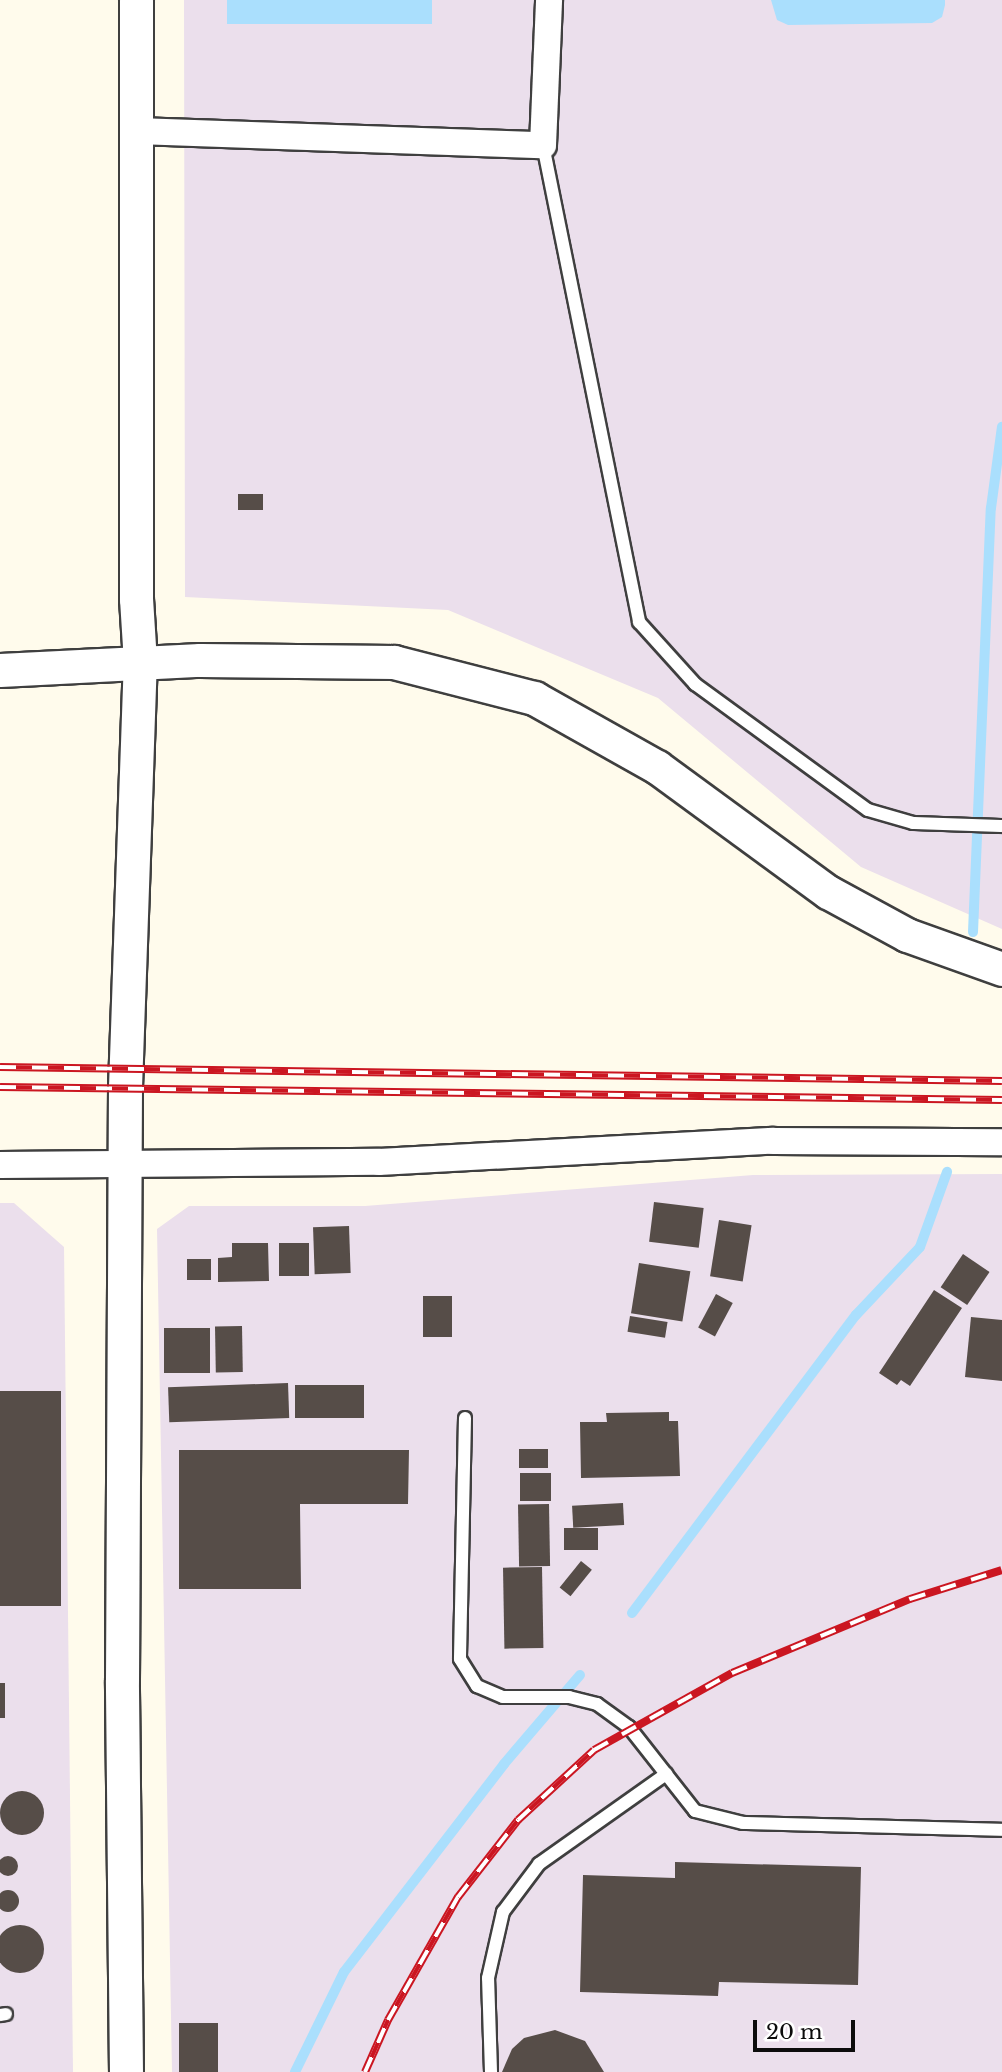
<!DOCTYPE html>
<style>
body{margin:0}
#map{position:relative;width:1002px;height:2072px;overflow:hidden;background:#fffbec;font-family:"Libre Baskerville",serif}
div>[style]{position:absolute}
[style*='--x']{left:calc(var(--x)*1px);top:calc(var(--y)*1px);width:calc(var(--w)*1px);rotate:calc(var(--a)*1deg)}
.industrial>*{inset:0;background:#ebdfec}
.water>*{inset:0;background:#aadffd;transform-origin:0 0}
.stream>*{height:10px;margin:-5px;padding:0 5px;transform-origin:5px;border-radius:5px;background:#aadffd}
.building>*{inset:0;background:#564d48;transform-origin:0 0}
.round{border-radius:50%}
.roads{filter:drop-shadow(2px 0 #3f3f3f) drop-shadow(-2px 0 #3f3f3f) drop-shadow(0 2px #3f3f3f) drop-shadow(0 -2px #3f3f3f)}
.service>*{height:12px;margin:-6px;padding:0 6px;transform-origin:6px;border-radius:6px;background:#fff}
.minor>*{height:26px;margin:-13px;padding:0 13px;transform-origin:13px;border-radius:13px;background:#fff}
.tertiary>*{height:33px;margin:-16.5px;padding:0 16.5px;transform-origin:16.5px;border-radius:16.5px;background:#fff}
.rail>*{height:8px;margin-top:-4px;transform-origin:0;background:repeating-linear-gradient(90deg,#fff 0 16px,#cb1621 0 32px);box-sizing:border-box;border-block:2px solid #cb1621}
span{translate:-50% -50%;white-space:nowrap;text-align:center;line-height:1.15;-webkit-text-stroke:7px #fff;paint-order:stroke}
.scale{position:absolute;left:753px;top:2020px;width:102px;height:32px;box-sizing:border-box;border:4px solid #0c0c0c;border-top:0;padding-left:9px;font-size:21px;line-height:24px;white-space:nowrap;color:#0c0c0c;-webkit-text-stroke:5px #fff;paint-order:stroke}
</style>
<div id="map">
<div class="industrial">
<i style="clip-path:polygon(184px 0,1002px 0,1002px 929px,861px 867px,658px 698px,448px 610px,185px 597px)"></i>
<i style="clip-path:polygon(1002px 1174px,1002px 2072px,172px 2072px,157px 1229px,189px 1206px,365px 1206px,753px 1175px)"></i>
<i style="clip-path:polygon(0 1203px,14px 1203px,64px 1247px,73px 2072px,0 2072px)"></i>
</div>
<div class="water">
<i style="left:227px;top:0;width:205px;height:24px"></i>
<i style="clip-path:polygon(771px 0,945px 0,945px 5px,942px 17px,932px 23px,788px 25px,777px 20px)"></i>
</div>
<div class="stream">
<i style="--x:973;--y:932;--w:424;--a:-87.6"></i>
<i style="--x:991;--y:508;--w:82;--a:-82.3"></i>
<i style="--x:632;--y:1613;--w:373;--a:-53.1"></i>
<i style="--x:856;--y:1315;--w:93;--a:-46.7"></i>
<i style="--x:920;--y:1247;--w:80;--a:-70.2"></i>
<i style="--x:295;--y:2072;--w:111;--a:-63.9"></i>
<i style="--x:344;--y:1972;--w:262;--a:-52.4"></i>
<i style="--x:504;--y:1764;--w:117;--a:-49.5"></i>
</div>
<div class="building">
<i style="left:238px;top:494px;width:25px;height:16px"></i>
<i style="left:654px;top:1202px;width:50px;height:40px;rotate:7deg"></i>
<i style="left:719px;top:1220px;width:33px;height:57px;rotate:9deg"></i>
<i style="left:349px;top:1226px;width:47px;height:36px;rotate:88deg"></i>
<i style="clip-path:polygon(232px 1243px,268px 1243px,269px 1281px,218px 1282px,218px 1258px,232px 1257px)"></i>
<i style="left:309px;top:1243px;width:33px;height:30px;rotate:90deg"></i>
<i style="left:963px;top:1254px;width:32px;height:40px;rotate:34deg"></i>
<i style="left:187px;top:1259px;width:24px;height:21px"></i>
<i style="left:639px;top:1263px;width:52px;height:51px;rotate:9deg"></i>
<i style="clip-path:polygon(934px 1290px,962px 1308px,910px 1386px,901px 1380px,897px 1385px,879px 1373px)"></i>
<i style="left:716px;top:1294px;width:19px;height:38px;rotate:28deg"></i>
<i style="left:423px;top:1296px;width:29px;height:41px"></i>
<i style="left:630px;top:1316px;width:38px;height:16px;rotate:9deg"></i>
<i style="clip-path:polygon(971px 1317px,1002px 1320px,1002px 1381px,965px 1377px)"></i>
<i style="left:242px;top:1326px;width:46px;height:27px;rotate:89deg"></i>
<i style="left:210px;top:1328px;width:45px;height:46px;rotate:90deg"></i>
<i style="left:288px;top:1383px;width:35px;height:120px;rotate:88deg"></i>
<i style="left:364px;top:1385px;width:33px;height:69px;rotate:90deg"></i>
<i style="left:0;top:1391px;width:61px;height:215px"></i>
<i style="clip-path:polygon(669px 1412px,669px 1421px,678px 1421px,680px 1476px,581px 1478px,580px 1422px,607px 1422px,606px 1413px)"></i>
<i style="left:548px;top:1449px;width:19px;height:29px;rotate:90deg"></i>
<i style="clip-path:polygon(179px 1450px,409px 1450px,408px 1504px,300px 1504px,301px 1589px,179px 1589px)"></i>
<i style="left:551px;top:1473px;width:28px;height:31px;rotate:90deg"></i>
<i style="left:623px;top:1503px;width:22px;height:51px;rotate:87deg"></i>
<i style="left:549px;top:1504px;width:62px;height:31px;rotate:89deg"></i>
<i style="left:564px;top:1528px;width:34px;height:22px"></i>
<i style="left:581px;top:1561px;width:14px;height:34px;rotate:39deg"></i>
<i style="left:542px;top:1567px;width:81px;height:39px;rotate:89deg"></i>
<i style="left:0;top:1683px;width:5px;height:35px"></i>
<i class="round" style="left:0;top:1791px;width:44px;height:44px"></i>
<i class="round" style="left:-2px;top:1856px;width:20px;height:20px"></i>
<i style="clip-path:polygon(675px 1862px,861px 1867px,858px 1985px,719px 1982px,718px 1996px,580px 1992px,583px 1875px,675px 1878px)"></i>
<i class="round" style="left:-3px;top:1890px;width:22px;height:22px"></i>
<i class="round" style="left:-4px;top:1925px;width:48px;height:48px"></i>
<i style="left:179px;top:2023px;width:39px;height:49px"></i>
<i style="clip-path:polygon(555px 2030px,585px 2041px,604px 2072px,502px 2072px,512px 2049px,524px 2038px)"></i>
</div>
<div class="roads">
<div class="service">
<i style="--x:543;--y:145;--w:487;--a:78.6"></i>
<i style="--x:639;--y:622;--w:84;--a:47.9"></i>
<i style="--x:695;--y:684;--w:214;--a:36.1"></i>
<i style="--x:868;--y:810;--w:47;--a:16.1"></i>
<i style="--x:913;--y:823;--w:89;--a:1.9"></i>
<i style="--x:465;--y:1418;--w:241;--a:91.2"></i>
<i style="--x:460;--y:1659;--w:32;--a:58"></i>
<i style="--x:477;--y:1686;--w:28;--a:23"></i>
<i style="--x:503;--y:1697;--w:66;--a:0"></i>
<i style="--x:569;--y:1697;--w:29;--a:14"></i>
<i style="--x:597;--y:1704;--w:39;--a:36"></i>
<i style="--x:629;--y:1727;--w:107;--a:51.8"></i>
<i style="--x:695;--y:1811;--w:49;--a:14"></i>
<i style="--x:743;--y:1823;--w:259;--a:1.5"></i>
<i style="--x:0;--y:2015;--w:6;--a:-9"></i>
<i style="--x:491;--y:2072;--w:94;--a:-91.8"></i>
<i style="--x:488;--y:1978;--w:68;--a:-77.2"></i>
<i style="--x:503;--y:1912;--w:60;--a:-53.1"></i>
<i style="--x:539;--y:1864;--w:156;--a:-35.3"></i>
</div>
<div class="minor">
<i style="--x:136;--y:131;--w:407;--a:2"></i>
<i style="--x:543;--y:145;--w:145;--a:-87.6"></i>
<i style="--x:0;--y:1165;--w:379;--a:-0.5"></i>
<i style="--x:379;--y:1162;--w:395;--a:-3.1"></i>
<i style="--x:773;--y:1141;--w:229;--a:0.3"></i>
</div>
<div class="tertiary">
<i style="--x:0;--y:670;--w:200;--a:-2.9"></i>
<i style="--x:200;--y:660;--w:194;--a:0.6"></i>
<i style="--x:394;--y:662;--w:145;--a:14.4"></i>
<i style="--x:534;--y:698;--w:141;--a:29.3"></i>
<i style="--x:657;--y:767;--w:212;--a:36.2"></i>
<i style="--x:828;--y:892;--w:90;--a:28.6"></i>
<i style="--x:907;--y:935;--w:101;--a:19.7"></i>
<i style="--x:126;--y:2072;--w:392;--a:-90.6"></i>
<i style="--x:122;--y:1680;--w:593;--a:-89.71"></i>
<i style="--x:125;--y:1087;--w:425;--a:-88"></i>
<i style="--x:140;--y:662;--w:63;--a:-93.6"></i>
<i style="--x:136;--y:599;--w:599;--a:-90"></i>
</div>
</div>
<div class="rail">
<i style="--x:0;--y:1067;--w:1002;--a:0.8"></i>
<i style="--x:0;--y:1087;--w:1002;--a:0.74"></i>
<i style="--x:365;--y:2072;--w:57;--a:-66.1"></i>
<i style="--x:388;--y:2020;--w:142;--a:-60.4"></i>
<i style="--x:458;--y:1897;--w:98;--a:-52.1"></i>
<i style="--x:518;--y:1820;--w:103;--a:-42.6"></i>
<i style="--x:594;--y:1750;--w:158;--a:-29.2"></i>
<i style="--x:732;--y:1673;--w:193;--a:-22.6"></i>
<i style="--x:910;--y:1599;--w:96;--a:-17.5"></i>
</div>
<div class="scale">20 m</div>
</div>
